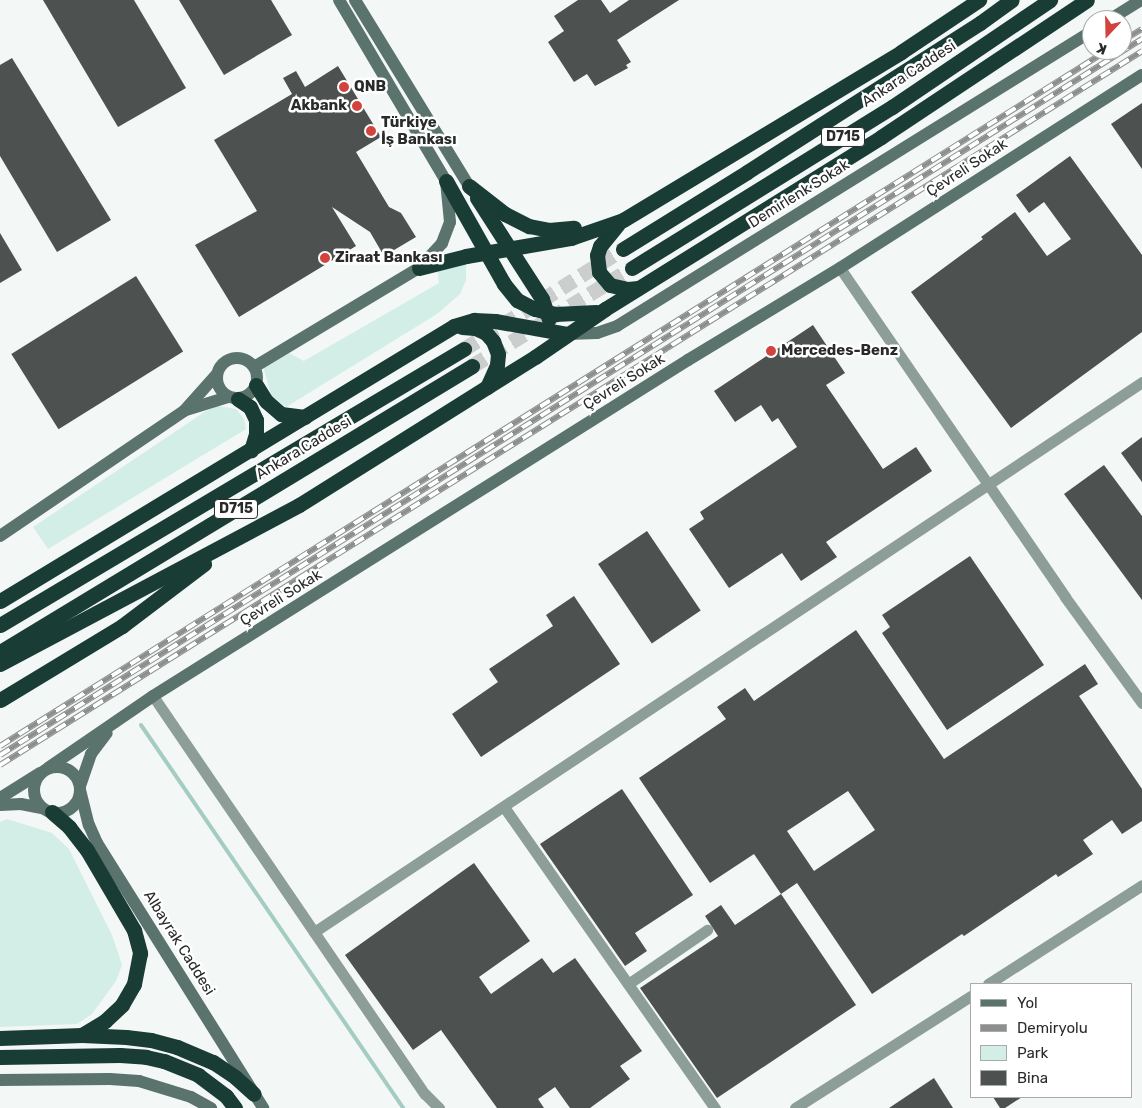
<!DOCTYPE html>
<meta charset="utf-8">
<style>
body{margin:0}
#map{position:relative;width:1142px;height:1108px;overflow:hidden;background:#f3f7f6;font-family:Rubik,sans-serif}
div>[style]{position:absolute}
[style*='--x']{left:calc(var(--x)*1px);top:calc(var(--y)*1px);width:calc(var(--w)*1px);rotate:calc(var(--a)*1deg)}
.green>*{inset:0;background:#d2eee6}
.stream>*{height:4px;margin:-2px;padding:0 2px;transform-origin:2px;border-radius:2px;background:#a5ccc2}
.building>*{inset:0;background:#4d5150;transform-origin:0 0}
.highway-tunnel>*{height:15px;margin-top:-7.5px;transform-origin:0;background:repeating-linear-gradient(90deg,#cbcecd 0 15px,transparent 0 23px)}
.street>*{height:11px;margin:-5.5px;padding:0 5.5px;transform-origin:5.5px;border-radius:5.5px;background:#8d9e99}
.secondary>*{height:12px;margin:-6px;padding:0 6px;transform-origin:6px;border-radius:6px;background:#5b736d}
.secondary>.ring{margin:-6px;padding:0;box-sizing:content-box;background:none;border:12px solid #5b736d;border-radius:50%}
.highway>*{height:15px;margin:-7.5px;padding:0 7.5px;transform-origin:7.5px;border-radius:7.5px;background:#193c34}
.rail>*{height:5.5px;margin-top:-2.75px;transform-origin:0;background:repeating-linear-gradient(90deg,#fff 0 11px,#8d8f8f 0 22px);box-sizing:border-box;border-block:1px solid #8d8f8f}
.dots>*{width:14px;height:14px;translate:-50% -50%;box-sizing:border-box;border:2px solid #fff;border-radius:50%}
span{translate:-50% -50%;white-space:nowrap;text-align:center;line-height:1.15;-webkit-text-stroke:5px #fff;paint-order:stroke}
.shield-label span{padding:1px 4px;background:#fff;border:1px solid;border-radius:4px;-webkit-text-stroke-width:0}
.shield-label{font-size:14px;color:#292a2a;font-weight:700}
.street-label{font-size:15px;color:#292a2a}
.poi-label{font-size:15px;color:#292a2a;font-weight:700}
.left{translate:0 -50%;text-align:left}
.right{translate:-100% -50%;text-align:right}
.legend{position:absolute;left:970px;top:983px;width:162px;height:115px;box-sizing:border-box;background:#fff;border:1px solid #a9aaaa;margin:0;padding:6px 9px;list-style:none;font-size:15px;color:#292a2a}
.legend li{display:flex;align-items:center;gap:10px;height:25px}
.legend b{width:25px;border:1px solid #a9aaaa}
.north{position:absolute;left:1082px;top:10px;width:50px;height:50px;box-sizing:border-box;background:#fff;border:1px solid #a9aaaa;border-radius:50%;rotate:201deg;font-size:14px;font-weight:700;line-height:20px;text-align:center;color:#292a2a}
.north::after{content:'';display:block;margin:auto;width:18px;height:22px;background:#d2433d;clip-path:polygon(50% 0,100% 100%,50% 72%,0 100%)}
</style>
<div id="map">
<div class="green">
<i style="clip-path:polygon(466px 263px,466px 280px,460px 294px,437px 314px,286px 407px,271px 395px,263px 366px,289px 353px,304px 361px,439px 283px,437px 268px)"></i>
<i style="clip-path:polygon(218px 406px,236px 409px,244px 419px,246px 429px,48px 549px,33px 527px,206px 411px)"></i>
<i style="clip-path:polygon(7px 819px,52px 833px,69px 849px,112px 935px,122px 965px,116px 981px,92px 1014px,77px 1024px,0 1027px,0 822px)"></i>
</div>
<div class="stream">
<i style="--x:141;--y:725;--w:464;--a:55.6"></i>
</div>
<div class="building">
<i style="clip-path:polygon(43px 0,134px 0,186px 88px,118px 127px)"></i>
<i style="clip-path:polygon(179px 0,271px 0,292px 35px,224px 75px)"></i>
<i style="clip-path:polygon(578px 0,601px 0,610px 13px,629px 0,679px 0,617px 40px,631px 62px,626px 65px,628px 68px,595px 86px,587px 74px,574px 82px,548px 42px,564px 31px,554px 16px)"></i>
<i style="clip-path:polygon(12px 58px,111px 220px,57px 252px,0 156px,0 65px)"></i>
<i style="clip-path:polygon(338px 66px,381px 137px,356px 152px,389px 207px,401px 213px,416px 237px,384px 256px,370px 232px,332px 207px,356px 246px,239px 317px,195px 245px,257px 211px,214px 140px,292px 94px,283px 78px,296px 71px,305px 87px)"></i>
<i style="clip-path:polygon(1142px 103px,1142px 169px,1111px 124px)"></i>
<i style="clip-path:polygon(1070px 156px,1142px 255px,1142px 332px,1011px 428px,911px 292px,983px 239px,981px 237px,1015px 212px,1047px 256px,1071px 239px,1044px 202px,1029px 213px,1016px 195px)"></i>
<i style="clip-path:polygon(0 233px,22px 270px,0 283px)"></i>
<i style="left:136px;top:276px;width:89px;height:147px;rotate:58deg"></i>
<i style="clip-path:polygon(813px 325px,845px 373px,826px 385px,883px 469px,916px 447px,932px 471px,826px 542px,837px 557px,801px 581px,782px 553px,729px 588px,689px 529px,704px 519px,700px 512px,797px 447px,778px 418px,772px 422px,761px 405px,735px 422px,714px 391px)"></i>
<i style="clip-path:polygon(1142px 437px,1142px 482px,1121px 453px)"></i>
<i style="clip-path:polygon(1104px 465px,1142px 516px,1142px 600px,1064px 494px)"></i>
<i style="left:647px;top:531px;width:96px;height:59px;rotate:56deg"></i>
<i style="clip-path:polygon(970px 556px,1044px 665px,947px 730px,882px 633px,890px 627px,882px 615px)"></i>
<i style="clip-path:polygon(574px 596px,620px 664px,481px 757px,452px 714px,498px 682px,489px 669px,553px 626px,546px 615px)"></i>
<i style="clip-path:polygon(evenodd,856px 630px,944px 759px,1085px 664px,1098px 684px,1079px 696px,1142px 789px,1142px 821px,1122px 834px,1112px 820px,1083px 840px,1093px 854px,1058px 877px,1056px 874px,964px 936px,962px 934px,872px 994px,797px 883px,781px 894px,754px 854px,710px 883px,639px 778px,726px 719px,717px 707px,745px 688px,754px 701px,856px 630px,848px 791px,875px 830px,814px 871px,787px 831px,848px 791px)"></i>
<i style="clip-path:polygon(622px 789px,693px 895px,635px 933px,647px 951px,625px 966px,540px 844px)"></i>
<i style="clip-path:polygon(474px 863px,530px 941px,479px 977px,491px 994px,542px 958px,553px 973px,575px 958px,642px 1051px,620px 1066px,630px 1079px,590px 1108px,570px 1108px,555px 1087px,538px 1099px,544px 1108px,497px 1108px,441px 1030px,413px 1050px,345px 955px)"></i>
<i style="clip-path:polygon(781px 894px,856px 1005px,717px 1098px,640px 988px,718px 936px,705px 916px,721px 905px,735px 925px)"></i>
<i style="clip-path:polygon(934px 1078px,953px 1108px,889px 1108px)"></i>
<i style="clip-path:polygon(993px 1097px,1022px 1097px,1005px 1108px,1000px 1108px)"></i>
</div>
<div class="highway-tunnel">
<i style="--x:464;--y:349;--w:188;--a:-32.2"></i>
<i style="--x:472;--y:366;--w:188;--a:-31.5"></i>
</div>
<div class="street">
<i style="--x:840;--y:268;--w:399;--a:55.6"></i>
<i style="--x:1065;--y:597;--w:131;--a:54"></i>
<i style="--x:153;--y:696;--w:482;--a:55.7"></i>
<i style="--x:425;--y:1094;--w:20;--a:45"></i>
<i style="--x:504;--y:807;--w:368;--a:55"></i>
<i style="--x:314;--y:932;--w:994;--a:-33.59"></i>
<i style="--x:628;--y:984;--w:96;--a:-34.4"></i>
<i style="--x:988;--y:984;--w:183;--a:-32.7"></i>
<i style="--x:795;--y:1108;--w:209;--a:-32.5"></i>
</div>
<div class="secondary">
<i style="--x:355;--y:0;--w:218;--a:58.5"></i>
<i style="--x:1109;--y:20;--w:38;--a:-32"></i>
<i style="--x:567;--y:334;--w:30;--a:-2"></i>
<i style="--x:597;--y:333;--w:21;--a:-19"></i>
<i style="--x:617;--y:326;--w:559;--a:-31.84"></i>
<i class="ring" style="left:217px;top:358px;width:28px;height:28px"></i>
<i style="--x:254;--y:367;--w:192;--a:-31"></i>
<i style="--x:419;--y:268;--w:34;--a:-47"></i>
<i style="--x:442;--y:243;--w:22;--a:-69"></i>
<i style="--x:450;--y:222;--w:41;--a:-95.6"></i>
<i style="--x:446;--y:181;--w:210;--a:-120.6"></i>
<i style="--x:186;--y:410;--w:44;--a:-17.2"></i>
<i style="--x:0;--y:536;--w:222;--a:-34.2"></i>
<i style="--x:184;--y:411;--w:50;--a:-48.3"></i>
<i class="ring" style="left:34px;top:767px;width:34px;height:34px"></i>
<i style="--x:48;--y:768;--w:127;--a:-34.4"></i>
<i style="--x:153;--y:696;--w:632;--a:-32.13"></i>
<i style="--x:688;--y:360;--w:178;--a:-31.2"></i>
<i style="--x:840;--y:268;--w:358;--a:-32.6"></i>
<i style="--x:80;--y:786;--w:34;--a:-71"></i>
<i style="--x:91;--y:754;--w:26;--a:-53"></i>
<i style="--x:80;--y:790;--w:36;--a:76"></i>
<i style="--x:89;--y:825;--w:20;--a:66"></i>
<i style="--x:97;--y:843;--w:313;--a:57.9"></i>
<i style="--x:0;--y:798;--w:47;--a:-32"></i>
<i style="--x:0;--y:805;--w:21;--a:-3"></i>
<i style="--x:21;--y:804;--w:21;--a:11"></i>
<i style="--x:0;--y:1080;--w:110;--a:-0.5"></i>
<i style="--x:110;--y:1079;--w:29;--a:4"></i>
<i style="--x:139;--y:1081;--w:54;--a:17.1"></i>
<i style="--x:191;--y:1097;--w:23;--a:29"></i>
</div>
<div class="highway">
<i style="--x:446;--y:181;--w:118;--a:60.6"></i>
<i style="--x:504;--y:284;--w:21;--a:51"></i>
<i style="--x:517;--y:300;--w:20;--a:27"></i>
<i style="--x:535;--y:309;--w:21;--a:14"></i>
<i style="--x:555;--y:314;--w:41;--a:-2.8"></i>
<i style="--x:469;--y:186;--w:46;--a:37.9"></i>
<i style="--x:505;--y:214;--w:27;--a:27"></i>
<i style="--x:529;--y:226;--w:20;--a:11"></i>
<i style="--x:549;--y:230;--w:25;--a:-5"></i>
<i style="--x:477;--y:198;--w:120;--a:57.2"></i>
<i style="--x:542;--y:299;--w:21;--a:71"></i>
<i style="--x:618;--y:224;--w:28;--a:129"></i>
<i style="--x:600;--y:246;--w:9;--a:108"></i>
<i style="--x:597;--y:255;--w:17;--a:83"></i>
<i style="--x:599;--y:272;--w:17;--a:50"></i>
<i style="--x:610;--y:285;--w:18;--a:13"></i>
<i style="--x:628;--y:289;--w:10;--a:-6"></i>
<i style="--x:623;--y:249;--w:146;--a:-31.8"></i>
<i style="--x:747;--y:172;--w:277;--a:-32.6"></i>
<i style="--x:980;--y:23;--w:39;--a:-36"></i>
<i style="--x:419;--y:268;--w:49;--a:-14.3"></i>
<i style="--x:466;--y:256;--w:107;--a:-9.7"></i>
<i style="--x:571;--y:238;--w:55;--a:-19.1"></i>
<i style="--x:623;--y:220;--w:325;--a:-31.1"></i>
<i style="--x:901;--y:52;--w:94;--a:-33.7"></i>
<i style="--x:632;--y:268;--w:306;--a:-31.8"></i>
<i style="--x:892;--y:107;--w:191;--a:-34.1"></i>
<i style="--x:462;--y:327;--w:13;--a:4"></i>
<i style="--x:475;--y:328;--w:12;--a:24"></i>
<i style="--x:486;--y:333;--w:11;--a:49"></i>
<i style="--x:493;--y:341;--w:14;--a:69"></i>
<i style="--x:498;--y:354;--w:11;--a:95"></i>
<i style="--x:497;--y:365;--w:24;--a:114"></i>
<i style="--x:256;--y:385;--w:19;--a:58"></i>
<i style="--x:266;--y:401;--w:20;--a:41"></i>
<i style="--x:281;--y:414;--w:24;--a:7"></i>
<i style="--x:238;--y:399;--w:14;--a:34"></i>
<i style="--x:250;--y:407;--w:14;--a:65"></i>
<i style="--x:256;--y:420;--w:14;--a:90"></i>
<i style="--x:256;--y:434;--w:17;--a:107"></i>
<i style="--x:0;--y:601;--w:531;--a:-31.2"></i>
<i style="--x:454;--y:326;--w:21;--a:-17"></i>
<i style="--x:474;--y:320;--w:21;--a:3"></i>
<i style="--x:495;--y:321;--w:73;--a:10.2"></i>
<i style="--x:0;--y:625;--w:540;--a:-30.75"></i>
<i style="--x:0;--y:652;--w:552;--a:-31.21"></i>
<i style="--x:0;--y:664;--w:339;--a:-28"></i>
<i style="--x:299;--y:505;--w:279;--a:-32.1"></i>
<i style="--x:535;--y:357;--w:85;--a:-34.4"></i>
<i style="--x:605;--y:309;--w:325;--a:-31.9"></i>
<i style="--x:881;--y:137;--w:247;--a:-33.6"></i>
<i style="--x:0;--y:700;--w:143;--a:-31.2"></i>
<i style="--x:122;--y:626;--w:103;--a:-37.1"></i>
<i style="--x:52;--y:812;--w:23;--a:41"></i>
<i style="--x:69;--y:827;--w:29;--a:52"></i>
<i style="--x:87;--y:850;--w:93;--a:59.6"></i>
<i style="--x:134;--y:930;--w:24;--a:75"></i>
<i style="--x:140;--y:953;--w:32;--a:101"></i>
<i style="--x:134;--y:984;--w:24;--a:120"></i>
<i style="--x:122;--y:1005;--w:23;--a:137"></i>
<i style="--x:105;--y:1021;--w:27;--a:149"></i>
<i style="--x:0;--y:1038;--w:82;--a:-2.1"></i>
<i style="--x:82;--y:1035;--w:44;--a:2.6"></i>
<i style="--x:126;--y:1037;--w:25;--a:7"></i>
<i style="--x:151;--y:1040;--w:27;--a:15"></i>
<i style="--x:177;--y:1047;--w:39;--a:23"></i>
<i style="--x:213;--y:1062;--w:27;--a:34"></i>
<i style="--x:235;--y:1077;--w:25;--a:42"></i>
<i style="--x:0;--y:1057;--w:120;--a:-1"></i>
<i style="--x:120;--y:1055;--w:26;--a:4"></i>
<i style="--x:146;--y:1057;--w:18;--a:13"></i>
<i style="--x:164;--y:1061;--w:37;--a:22"></i>
<i style="--x:198;--y:1075;--w:35;--a:37"></i>
<i style="--x:226;--y:1096;--w:15;--a:53"></i>
</div>
<div class="rail">
<i style="--x:1122;--y:41;--w:23;--a:-31"></i>
<i style="--x:0;--y:746;--w:1308;--a:-32.14"></i>
<i style="--x:0;--y:755;--w:1348;--a:-32.09"></i>
<i style="--x:0;--y:765;--w:1347;--a:-32.01"></i>
</div>
<div class="dots">
<i style="left:344px;top:87px;background:#d2433d"></i>
<i style="left:357px;top:106px;background:#d2433d"></i>
<i style="left:371px;top:131px;background:#d2433d"></i>
<i style="left:325px;top:258px;background:#d2433d"></i>
<i style="left:771px;top:351px;background:#d2433d"></i>
</div>
<div class="shield-label">
<span style="left:843px;top:137px">D715</span>
<span style="left:236px;top:509px">D715</span>
</div>
<div class="street-label">
<span style="left:909px;top:74px;rotate:-33deg">Ankara Caddesi</span>
<span style="left:967px;top:168px;rotate:-33deg">Çevreli Sokak</span>
<span style="left:799px;top:194px;rotate:-32deg">Demirlenk Sokak</span>
<span style="left:624px;top:382px;rotate:-32deg">Çevreli Sokak</span>
<span style="left:304px;top:448px;rotate:-31deg">Ankara Caddesi</span>
<span style="left:281px;top:598px;rotate:-32deg">Çevreli Sokak</span>
<span style="left:179px;top:943px;rotate:58deg">Albayrak Caddesi</span>
</div>
<div class="poi-label">
<span class="left" style="left:354px;top:87px">QNB</span>
<span class="right" style="left:347px;top:106px">Akbank</span>
<span class="left" style="left:381px;top:131px">Türkiye<br>İş Bankası</span>
<span class="left" style="left:335px;top:258px">Ziraat Bankası</span>
<span class="left" style="left:781px;top:351px">Mercedes-Benz</span>
</div>
<ul class="legend">
<li><b style="height:6px;background:#5b736d"></b>Yol</li>
<li><b style="height:6px;background:#8d8f8f"></b>Demiryolu</li>
<li><b style="height:14px;background:#d2eee6"></b>Park</li>
<li><b style="height:14px;background:#4d5150"></b>Bina</li>
</ul>
<div class="north">K</div>
</div>
